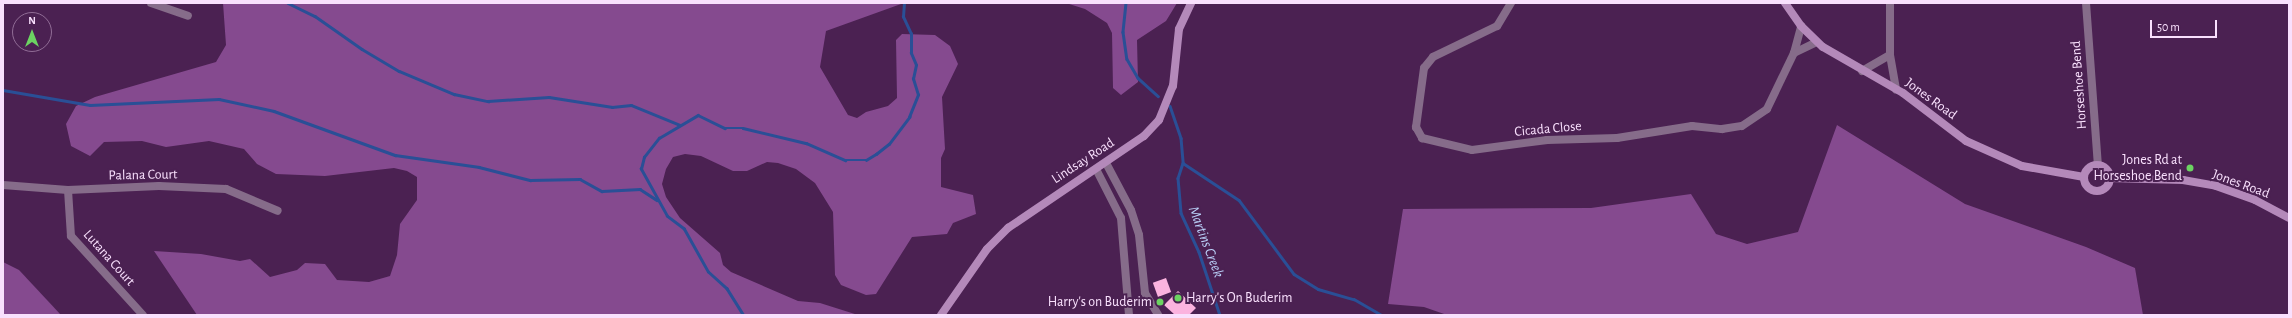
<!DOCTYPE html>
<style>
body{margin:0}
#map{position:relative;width:2292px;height:318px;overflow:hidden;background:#4b2152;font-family:"Alegreya Sans",sans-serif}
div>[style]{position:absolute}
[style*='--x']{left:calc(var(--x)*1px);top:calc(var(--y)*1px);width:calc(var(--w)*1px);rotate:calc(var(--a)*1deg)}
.forest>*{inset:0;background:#854a8f}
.stream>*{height:2.5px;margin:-1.25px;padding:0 1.25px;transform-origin:1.25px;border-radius:1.25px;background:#2a4f96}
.building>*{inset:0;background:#fbb3df;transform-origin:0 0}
.street>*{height:8px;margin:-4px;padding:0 4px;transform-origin:4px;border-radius:4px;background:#866c8a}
.secondary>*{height:8px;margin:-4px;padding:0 4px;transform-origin:4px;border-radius:4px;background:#b489ba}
.secondary>.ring{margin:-4px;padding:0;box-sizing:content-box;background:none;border:8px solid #b489ba;border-radius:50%}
.dots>*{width:11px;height:11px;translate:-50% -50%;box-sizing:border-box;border:2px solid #4b2152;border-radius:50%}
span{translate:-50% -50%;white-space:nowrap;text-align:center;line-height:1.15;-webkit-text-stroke:4px #4b2152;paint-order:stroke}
.street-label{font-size:14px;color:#f9e0fd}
.poi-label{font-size:14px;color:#f9e0fd}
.right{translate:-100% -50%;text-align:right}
.left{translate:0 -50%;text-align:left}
.water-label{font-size:15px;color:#bbd2fa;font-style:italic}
.frame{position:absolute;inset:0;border:4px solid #f9e0fd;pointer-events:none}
.north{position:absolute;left:12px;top:12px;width:40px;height:40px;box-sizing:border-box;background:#4b2152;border:1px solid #916d96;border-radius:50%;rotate:0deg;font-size:11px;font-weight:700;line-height:16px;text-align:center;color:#f9e0fd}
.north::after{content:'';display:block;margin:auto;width:14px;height:18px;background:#6cd362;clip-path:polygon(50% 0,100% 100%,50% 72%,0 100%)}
.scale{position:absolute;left:2150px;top:20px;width:67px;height:18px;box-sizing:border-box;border:2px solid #f9e0fd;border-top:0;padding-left:5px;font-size:12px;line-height:14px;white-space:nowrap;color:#f9e0fd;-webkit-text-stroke:3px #4b2152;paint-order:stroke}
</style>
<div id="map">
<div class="forest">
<i style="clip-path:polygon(223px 3px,915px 3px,901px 4px,826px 31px,820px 67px,848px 115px,857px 118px,866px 112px,888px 106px,897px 98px,896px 40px,902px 34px,935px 35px,950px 46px,958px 64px,942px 97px,945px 149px,941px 158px,941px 187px,973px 195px,976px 214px,953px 223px,947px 234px,912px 237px,876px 294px,866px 295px,841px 285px,835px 275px,833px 212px,815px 183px,796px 169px,778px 163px,767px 162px,747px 171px,733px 171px,701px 156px,685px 154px,673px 157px,666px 169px,662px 184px,666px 197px,680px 218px,720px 253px,723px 265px,731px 272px,798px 301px,820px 303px,858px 315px,197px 315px,154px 251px,201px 254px,240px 261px,250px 259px,270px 277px,297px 270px,305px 263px,325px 264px,337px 280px,369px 282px,390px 276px,397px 255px,400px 224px,417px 200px,417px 177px,407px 171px,394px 168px,325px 176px,276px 174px,257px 164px,244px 149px,209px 141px,166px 147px,142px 141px,104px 142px,90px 156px,71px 146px,66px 124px,76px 106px,95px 97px,216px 62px,226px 45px)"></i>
<i style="clip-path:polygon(1066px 3px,1177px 3px,1166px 21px,1137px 40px,1138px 82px,1121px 95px,1113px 88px,1112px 33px,1107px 23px,1085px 9px)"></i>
<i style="clip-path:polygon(1837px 125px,1965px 204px,2086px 247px,2135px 268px,2143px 315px,1447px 315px,1424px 307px,1388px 304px,1403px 209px,1591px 208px,1691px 194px,1716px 234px,1747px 244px,1798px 232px)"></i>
<i style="clip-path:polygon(3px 262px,19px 270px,61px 315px,3px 315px)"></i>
</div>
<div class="stream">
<i style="--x:288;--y:3;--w:30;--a:26"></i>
<i style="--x:315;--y:16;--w:57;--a:35.1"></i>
<i style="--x:362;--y:49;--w:43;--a:30.7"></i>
<i style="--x:399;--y:71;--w:60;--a:22.7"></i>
<i style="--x:454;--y:94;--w:35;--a:12"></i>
<i style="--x:488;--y:101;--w:61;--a:-3.8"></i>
<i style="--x:549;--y:97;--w:64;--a:9"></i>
<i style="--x:612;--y:107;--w:19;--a:-6"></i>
<i style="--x:631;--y:105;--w:53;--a:22.2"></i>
<i style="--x:1126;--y:3;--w:29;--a:96"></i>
<i style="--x:1123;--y:32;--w:27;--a:82"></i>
<i style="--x:1127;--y:59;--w:22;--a:60"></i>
<i style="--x:1138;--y:78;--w:27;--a:42"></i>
<i style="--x:3;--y:90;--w:88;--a:9.8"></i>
<i style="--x:90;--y:105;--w:129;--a:-2.7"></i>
<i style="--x:219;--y:99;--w:56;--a:12.3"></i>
<i style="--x:274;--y:111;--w:129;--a:20"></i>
<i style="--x:395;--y:155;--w:85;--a:8.1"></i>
<i style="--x:479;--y:167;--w:53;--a:14.3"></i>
<i style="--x:530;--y:180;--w:50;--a:-1.1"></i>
<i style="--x:580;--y:179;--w:25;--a:29"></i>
<i style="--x:602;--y:191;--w:38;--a:-3"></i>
<i style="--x:640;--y:189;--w:20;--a:33"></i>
<i style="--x:1170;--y:106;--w:34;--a:71"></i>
<i style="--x:1181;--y:138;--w:25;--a:85"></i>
<i style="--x:1183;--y:163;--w:16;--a:108"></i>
<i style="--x:1178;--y:178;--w:35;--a:85"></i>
<i style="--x:1181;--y:213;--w:43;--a:65.2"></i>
<i style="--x:1199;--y:252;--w:66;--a:71.6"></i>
<i style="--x:1183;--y:163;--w:67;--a:33.5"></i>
<i style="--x:1239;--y:200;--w:92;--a:53.4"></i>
<i style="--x:1294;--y:274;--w:28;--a:32"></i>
<i style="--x:1318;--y:289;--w:37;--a:16"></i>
<i style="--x:1354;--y:299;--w:32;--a:30"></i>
<i style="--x:743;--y:315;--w:31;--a:-122"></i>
<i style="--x:727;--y:289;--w:25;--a:-138"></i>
<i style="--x:708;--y:272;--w:49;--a:-119.2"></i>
<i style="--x:684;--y:229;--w:21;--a:-143"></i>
<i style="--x:667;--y:216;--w:54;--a:-119"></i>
<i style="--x:641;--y:169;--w:12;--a:-76"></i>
<i style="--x:644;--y:157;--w:24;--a:-52"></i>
<i style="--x:659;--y:138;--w:45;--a:-30.5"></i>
<i style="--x:698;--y:115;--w:30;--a:26"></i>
<i style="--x:725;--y:128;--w:18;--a:0"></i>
<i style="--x:743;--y:128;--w:65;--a:13.4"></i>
<i style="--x:806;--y:143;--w:43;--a:23.6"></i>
<i style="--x:845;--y:160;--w:21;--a:0"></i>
<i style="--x:866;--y:160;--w:12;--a:-31"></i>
<i style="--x:876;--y:154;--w:16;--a:-38"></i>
<i style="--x:889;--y:144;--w:34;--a:-53"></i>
<i style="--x:909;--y:117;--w:24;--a:-68"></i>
<i style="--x:918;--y:95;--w:17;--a:-107"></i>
<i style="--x:913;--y:79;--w:14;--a:-78"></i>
<i style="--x:916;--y:65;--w:13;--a:-113"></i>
<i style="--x:911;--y:53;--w:19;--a:-90"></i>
<i style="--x:911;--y:34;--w:19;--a:-115"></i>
<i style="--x:903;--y:17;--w:14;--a:-86"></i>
</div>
<div class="building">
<i style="left:1166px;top:278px;width:15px;height:14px;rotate:70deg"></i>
<i style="clip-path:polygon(1178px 291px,1196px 308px,1189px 315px,1175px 315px,1164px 305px)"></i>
</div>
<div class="street">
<i style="--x:151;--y:3;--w:39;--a:19"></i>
<i style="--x:1511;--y:3;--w:27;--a:121"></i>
<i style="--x:1497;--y:26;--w:71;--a:154.2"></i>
<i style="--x:1433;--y:57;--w:14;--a:129"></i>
<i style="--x:1424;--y:68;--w:60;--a:97.7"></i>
<i style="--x:1416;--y:127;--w:13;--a:61"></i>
<i style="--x:1422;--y:138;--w:51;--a:13.5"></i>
<i style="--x:1472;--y:150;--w:76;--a:-7.6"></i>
<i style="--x:1547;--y:140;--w:70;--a:-1.6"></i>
<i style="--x:1617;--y:138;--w:76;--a:-9.1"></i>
<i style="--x:1692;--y:126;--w:30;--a:6"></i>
<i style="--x:1722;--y:129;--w:20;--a:-9"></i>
<i style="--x:1742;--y:126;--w:30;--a:-34"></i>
<i style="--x:1767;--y:109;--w:62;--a:-64.3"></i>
<i style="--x:1794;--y:53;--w:28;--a:-75"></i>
<i style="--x:1890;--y:3;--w:52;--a:90"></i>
<i style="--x:1890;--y:55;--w:35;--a:80"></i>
<i style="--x:2086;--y:3;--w:162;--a:85.8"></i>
<i style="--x:1794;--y:53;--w:25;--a:-26"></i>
<i style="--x:1862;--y:71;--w:32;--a:-30"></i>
<i style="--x:1106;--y:163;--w:53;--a:62"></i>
<i style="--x:1131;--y:210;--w:26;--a:72"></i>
<i style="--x:1139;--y:235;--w:58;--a:84.1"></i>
<i style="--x:1145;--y:293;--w:26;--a:59"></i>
<i style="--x:1096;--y:169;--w:55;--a:63"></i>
<i style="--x:1121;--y:218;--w:97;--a:85.3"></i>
<i style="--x:3;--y:185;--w:65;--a:4.4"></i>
<i style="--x:68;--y:190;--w:91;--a:-2.5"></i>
<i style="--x:159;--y:186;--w:67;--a:2.6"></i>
<i style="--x:226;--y:189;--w:56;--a:22.9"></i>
<i style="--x:68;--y:190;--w:46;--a:86.3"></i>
<i style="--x:71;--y:236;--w:107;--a:47.7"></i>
</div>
<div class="secondary">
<i style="--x:1785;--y:3;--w:28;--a:55"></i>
<i style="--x:1801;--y:26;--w:30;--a:44"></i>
<i style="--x:1823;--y:47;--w:92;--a:29.9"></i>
<i style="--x:1903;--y:93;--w:79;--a:37.3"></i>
<i style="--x:1966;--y:141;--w:61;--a:24.1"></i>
<i style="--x:2022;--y:166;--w:63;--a:10.1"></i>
<i class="ring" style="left:2084px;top:165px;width:18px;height:18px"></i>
<i style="--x:2109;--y:178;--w:74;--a:1.5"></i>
<i style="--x:2183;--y:180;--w:34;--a:10"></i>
<i style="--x:2216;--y:186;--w:41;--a:19.7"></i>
<i style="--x:2255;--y:200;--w:38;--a:28"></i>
<i style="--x:941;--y:315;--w:80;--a:-55.1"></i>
<i style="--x:987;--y:249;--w:30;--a:-45"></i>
<i style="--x:1008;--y:228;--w:164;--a:-34.1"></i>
<i style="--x:1144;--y:136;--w:22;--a:-47"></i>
<i style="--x:1159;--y:120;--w:37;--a:-68"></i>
<i style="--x:1173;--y:86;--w:57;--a:-84"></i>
<i style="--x:1179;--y:29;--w:29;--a:-65"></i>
</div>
<div class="dots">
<i style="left:2190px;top:168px;background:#6cd362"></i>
<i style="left:1178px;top:298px;background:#6cd362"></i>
<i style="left:1160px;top:302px;background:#6cd362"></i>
</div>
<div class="street-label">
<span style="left:2079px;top:85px;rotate:-94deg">Horseshoe Bend</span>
<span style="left:1931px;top:99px;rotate:36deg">Jones Road</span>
<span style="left:1548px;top:129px;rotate:-5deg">Cicada Close</span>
<span style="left:1083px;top:161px;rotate:-33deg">Lindsay Road</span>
<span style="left:143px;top:175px;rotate:-1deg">Palana Court</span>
<span style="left:2241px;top:184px;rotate:20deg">Jones Road</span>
<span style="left:109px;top:258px;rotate:48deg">Lutana Court</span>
</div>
<div class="poi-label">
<span class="right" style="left:2182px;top:168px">Jones Rd at<br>Horseshoe Bend</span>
<span class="left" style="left:1186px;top:298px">Harry's On Buderim</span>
<span class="right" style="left:1152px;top:302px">Harry's on Buderim</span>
</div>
<div class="water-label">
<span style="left:1206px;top:242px;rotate:69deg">Martins Creek</span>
</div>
<div class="frame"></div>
<div class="north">N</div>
<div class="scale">50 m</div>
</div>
